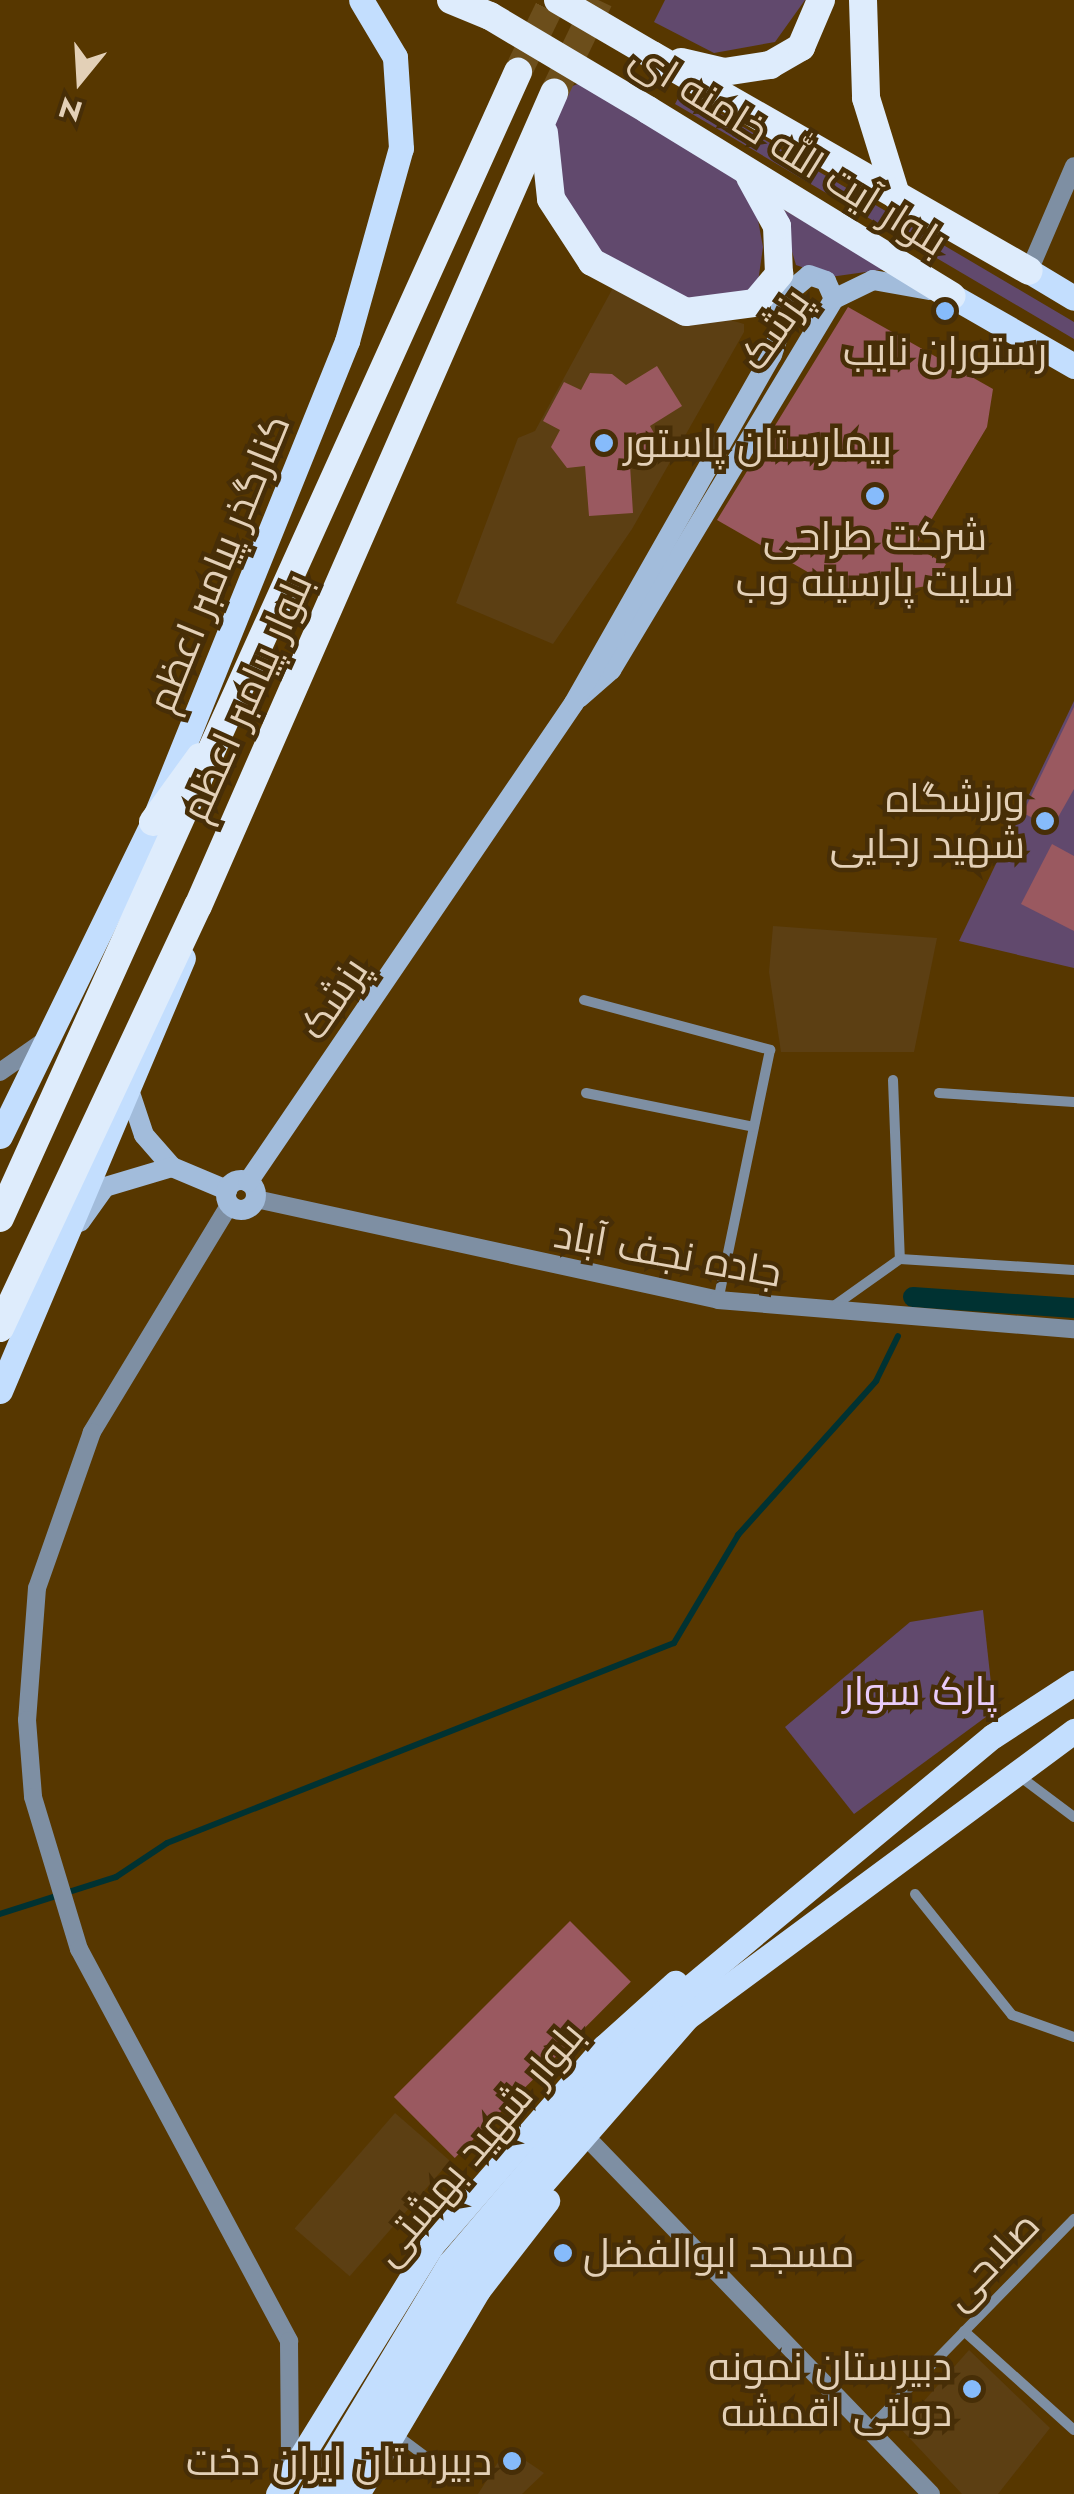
<!DOCTYPE html>
<meta charset="utf-8">
<style>
body{margin:0}
#map{position:relative;width:1074px;height:2494px;overflow:hidden;background:#573700;font-family:Jost,Cairo,sans-serif}
div>[style]{position:absolute}
[style*='--x']{left:calc(var(--x)*1px);top:calc(var(--y)*1px);width:calc(var(--w)*1px);rotate:calc(var(--a)*1deg)}
.built>*{inset:0;background:#5c3f13;transform-origin:0 0}
.green>*{inset:0;background:#61496d}
.stream>*{height:6px;margin:-3px;padding:0 3px;transform-origin:3px;border-radius:3px;background:#003232}
.canal>*{height:20px;margin:-10px;padding:0 10px;transform-origin:10px;border-radius:10px;background:#003232}
.building>*{inset:0;background:#9a5960;transform-origin:0 0}
.trunk-tunnel>*{height:28px;margin-top:-14px;transform-origin:0;background:repeating-linear-gradient(90deg,#6c4e1b 0 28px,transparent 0 42px)}
.minor>*{height:10px;margin:-5px;padding:0 5px;transform-origin:5px;border-radius:5px;background:#7e8fa3}
.tertiary>*{height:18px;margin:-9px;padding:0 9px;transform-origin:9px;border-radius:9px;background:#7e8fa3}
.secondary>*{height:20px;margin:-10px;padding:0 10px;transform-origin:10px;border-radius:10px;background:#a2bcdb}
.secondary>.ring{margin:-10px;padding:0;box-sizing:content-box;background:none;border:20px solid #a2bcdb;border-radius:50%}
.primary>*{height:25px;margin:-12.5px;padding:0 12.5px;transform-origin:12.5px;border-radius:12.5px;background:#c3defe}
.trunk>*{height:28px;margin:-14px;padding:0 14px;transform-origin:14px;border-radius:14px;background:#deecfc}
.trunk-bridge>*{height:28px;margin:-14px;padding:0 14px;transform-origin:14px;border-radius:14px;background:#deecfc}
.dots>*{width:28px;height:28px;translate:-50% -50%;box-sizing:border-box;border:5px solid #472e07;border-radius:50%}
span{translate:-50% -50%;white-space:nowrap;text-align:center;line-height:1.15;-webkit-text-stroke:9px #472e07;paint-order:stroke}
.street-label{font-size:40px;color:#e3d0b7}
.poi-label{font-size:40px;color:#e3d0b7}
.left{translate:0 -50%;text-align:left}
.right{translate:-100% -50%;text-align:right}
.park-label{font-size:40px;color:#e9cbf9}
.north{position:absolute;left:30px;top:30px;width:100px;height:100px;-webkit-text-stroke:8px #472e07;paint-order:stroke;rotate:198deg;font-size:28px;font-weight:700;line-height:40px;text-align:center;color:#e3d0b7}
.north::after{content:'';display:block;margin:auto;width:35px;height:45px;background:#e3d0b7;clip-path:polygon(50% 0,100% 100%,50% 72%,0 100%)}
</style>
<div id="map">
<div class="built">
<i style="clip-path:polygon(614px 286px,744px 324px,744px 332px,632px 529px,553px 644px,456px 603px,518px 438px,535px 431px)"></i>
<i style="clip-path:polygon(773px 926px,937px 938px,914px 1052px,781px 1052px,769px 972px)"></i>
<i style="left:395px;top:2113px;width:73px;height:153px;rotate:41deg"></i>
<i style="clip-path:polygon(969px 2350px,1050px 2428px,998px 2494px,962px 2494px,900px 2428px)"></i>
<i style="clip-path:polygon(507px 2448px,544px 2473px,522px 2494px,478px 2494px)"></i>
</div>
<div class="green">
<i style="clip-path:polygon(665px 0,805px 0,775px 42px,714px 53px,654px 22px)"></i>
<i style="clip-path:polygon(596px 77px,750px 177px,763px 247px,755px 303px,730px 312px,609px 275px,551px 199px,554px 93px)"></i>
<i style="clip-path:polygon(682px 91px,1074px 322px,1074px 339px,687px 111px,675px 104px)"></i>
<i style="clip-path:polygon(779px 207px,887px 269px,830px 277px,796px 265px)"></i>
<i style="clip-path:polygon(1074px 701px,1074px 968px,959px 941px)"></i>
<i style="clip-path:polygon(983px 1610px,994px 1711px,854px 1814px,785px 1727px,910px 1622px)"></i>
</div>
<div class="stream">
<i style="--x:910;--y:1303;--w:7;--a:-63"></i>
<i style="--x:0;--y:1914;--w:122;--a:-17.7"></i>
<i style="--x:116;--y:1877;--w:61;--a:-33.7"></i>
<i style="--x:167;--y:1843;--w:545;--a:-21.53"></i>
<i style="--x:674;--y:1643;--w:126;--a:-59.3"></i>
<i style="--x:738;--y:1535;--w:207;--a:-48.1"></i>
<i style="--x:876;--y:1381;--w:50;--a:-63.9"></i>
</div>
<div class="canal">
<i style="--x:913;--y:1297;--w:161;--a:3.9"></i>
</div>
<div class="building">
<i style="clip-path:polygon(848px 307px,993px 389px,987px 427px,915px 547px,946px 564px,933px 585px,853px 598px,717px 520px)"></i>
<i style="clip-path:polygon(657px 366px,682px 406px,650px 426px,658px 440px,644px 464px,630px 465px,633px 513px,589px 516px,585px 466px,567px 468px,551px 447px,560px 430px,543px 421px,564px 382px,581px 390px,590px 373px,612px 374px,626px 385px)"></i>
<i style="clip-path:polygon(1074px 707px,1074px 789px,1052px 828px,1023px 813px)"></i>
<i style="clip-path:polygon(1052px 844px,1074px 856px,1074px 931px,1021px 904px)"></i>
<i style="left:570px;top:1921px;width:86px;height:249px;rotate:45deg"></i>
</div>
<div class="trunk-tunnel">
<i style="--x:518;--y:72;--w:80;--a:-64.1"></i>
<i style="--x:554;--y:93;--w:103;--a:-64.2"></i>
</div>
<div class="minor">
<i style="--x:584;--y:1000;--w:193;--a:15"></i>
<i style="--x:770;--y:1050;--w:255;--a:101.7"></i>
<i style="--x:893;--y:1080;--w:179;--a:87.8"></i>
<i style="--x:586;--y:1093;--w:171;--a:11.4"></i>
<i style="--x:939;--y:1093;--w:135;--a:3.8"></i>
<i style="--x:831;--y:1308;--w:85;--a:-35.4"></i>
<i style="--x:900;--y:1259;--w:174;--a:3.6"></i>
<i style="--x:1018;--y:1775;--w:70;--a:36.9"></i>
<i style="--x:915;--y:1894;--w:155;--a:51.3"></i>
<i style="--x:1012;--y:2015;--w:66;--a:19.5"></i>
<i style="--x:964;--y:2331;--w:148;--a:42"></i>
<i style="--x:868;--y:2430;--w:295;--a:-45.7"></i>
<i style="--x:394;--y:2433;--w:79;--a:36.7"></i>
</div>
<div class="tertiary">
<i style="--x:1029;--y:271;--w:114;--a:-66.8"></i>
<i style="--x:0;--y:1072;--w:49;--a:-35"></i>
<i style="--x:256;--y:1199;--w:473;--a:12.3"></i>
<i style="--x:718;--y:1300;--w:357;--a:4.7"></i>
<i style="--x:230;--y:1204;--w:267;--a:121.2"></i>
<i style="--x:92;--y:1432;--w:165;--a:109.4"></i>
<i style="--x:37;--y:1588;--w:132;--a:94.3"></i>
<i style="--x:27;--y:1720;--w:77;--a:85.5"></i>
<i style="--x:33;--y:1797;--w:159;--a:73.2"></i>
<i style="--x:79;--y:1949;--w:445;--a:61.8"></i>
<i style="--x:289;--y:2341;--w:127;--a:89.5"></i>
<i style="--x:594;--y:2145;--w:485;--a:46"></i>
</div>
<div class="secondary">
<i style="--x:782;--y:298;--w:35;--a:-40"></i>
<i style="--x:809;--y:275;--w:18;--a:19"></i>
<i style="--x:826;--y:281;--w:20;--a:66"></i>
<i style="--x:579;--y:698;--w:43;--a:-41.2"></i>
<i style="--x:611;--y:670;--w:433;--a:-59"></i>
<i style="--x:834;--y:299;--w:43;--a:-26"></i>
<i style="--x:873;--y:280;--w:57;--a:10.1"></i>
<i style="--x:131;--y:1096;--w:41;--a:71.6"></i>
<i style="--x:144;--y:1135;--w:43;--a:48.8"></i>
<i style="--x:172;--y:1167;--w:60;--a:22.7"></i>
<i class="ring" style="left:226px;top:1180px;width:10px;height:10px"></i>
<i style="--x:248;--y:1182;--w:579;--a:-55.76"></i>
<i style="--x:574;--y:703;--w:400;--a:-60.4"></i>
<i style="--x:772;--y:355;--w:32;--a:-72"></i>
<i style="--x:782;--y:325;--w:51;--a:-93.4"></i>
<i style="--x:80;--y:1222;--w:43;--a:-54.5"></i>
<i style="--x:105;--y:1187;--w:70;--a:-16.6"></i>
</div>
<div class="primary">
<i style="--x:1029;--y:271;--w:52;--a:31"></i>
<i style="--x:952;--y:296;--w:141;--a:29.8"></i>
<i style="--x:0;--y:1136;--w:349;--a:-64"></i>
<i style="--x:153;--y:822;--w:519;--a:-68.03"></i>
<i style="--x:347;--y:341;--w:200;--a:-74.4"></i>
<i style="--x:401;--y:148;--w:91;--a:-93.8"></i>
<i style="--x:395;--y:57;--w:66;--a:-120.8"></i>
<i style="--x:0;--y:1391;--w:470;--a:-67.1"></i>
<i style="--x:278;--y:2494;--w:291;--a:-58.3"></i>
<i style="--x:431;--y:2246;--w:264;--a:-49"></i>
<i style="--x:604;--y:2047;--w:96;--a:-42"></i>
<i style="--x:311;--y:2494;--w:270;--a:-59"></i>
<i style="--x:450;--y:2263;--w:341;--a:-49.6"></i>
<i style="--x:671;--y:2003;--w:418;--a:-39.7"></i>
<i style="--x:993;--y:1736;--w:97;--a:-33.2"></i>
<i style="--x:333;--y:2494;--w:256;--a:-59.4"></i>
<i style="--x:463;--y:2274;--w:340;--a:-48.9"></i>
<i style="--x:686;--y:2018;--w:483;--a:-36.5"></i>
<i style="--x:357;--y:2494;--w:237;--a:-59.3"></i>
<i style="--x:478;--y:2290;--w:113;--a:-52.2"></i>
</div>
<div class="trunk">
<i style="--x:451;--y:0;--w:42;--a:22.3"></i>
<i style="--x:863;--y:0;--w:98;--a:88.2"></i>
<i style="--x:866;--y:98;--w:102;--a:72.8"></i>
<i style="--x:652;--y:55;--w:434;--a:29.8"></i>
<i style="--x:681;--y:62;--w:44;--a:13.1"></i>
<i style="--x:724;--y:72;--w:47;--a:-8.7"></i>
<i style="--x:770;--y:65;--w:36;--a:-30"></i>
<i style="--x:801;--y:47;--w:51;--a:-66.9"></i>
<i style="--x:648;--y:110;--w:356;--a:31.5"></i>
<i style="--x:544;--y:133;--w:66;--a:83.9"></i>
<i style="--x:551;--y:199;--w:75;--a:56.9"></i>
<i style="--x:592;--y:262;--w:106;--a:28"></i>
<i style="--x:686;--y:312;--w:70;--a:-7.4"></i>
<i style="--x:755;--y:303;--w:38;--a:-50"></i>
<i style="--x:779;--y:274;--w:48;--a:-92.4"></i>
<i style="--x:777;--y:226;--w:56;--a:-118.9"></i>
<i style="--x:153;--y:822;--w:80;--a:-54.1"></i>
<i style="--x:0;--y:1218;--w:1258;--a:-65.68"></i>
<i style="--x:0;--y:1328;--w:466;--a:-64.9"></i>
<i style="--x:198;--y:906;--w:888;--a:-66.35"></i>
</div>
<div class="trunk-bridge">
<i style="--x:558;--y:0;--w:109;--a:30.3"></i>
<i style="--x:490;--y:16;--w:184;--a:30.7"></i>
</div>
<div class="dots">
<i style="left:945px;top:311px;background:#86bbfb"></i>
<i style="left:604px;top:443px;background:#86bbfb"></i>
<i style="left:875px;top:496px;background:#86bbfb"></i>
<i style="left:1045px;top:821px;background:#86bbfb"></i>
<i style="left:563px;top:2253px;background:#86bbfb"></i>
<i style="left:972px;top:2389px;background:#86bbfb"></i>
<i style="left:512px;top:2461px;background:#86bbfb"></i>
</div>
<div class="street-label">
<span style="left:789px;top:149px;rotate:32deg">بلوار آیت الله خامنه ای</span>
<span style="left:774px;top:329px;rotate:-55deg">پزشک</span>
<span style="left:218px;top:563px;rotate:-68deg">کنارگذر پیامبر اعظم</span>
<span style="left:246px;top:697px;rotate:-66deg">بلوار پیامبر اعظم</span>
<span style="left:333px;top:998px;rotate:-56deg">پزشک</span>
<span style="left:668px;top:1253px;rotate:10deg">جاده نجف آباد</span>
<span style="left:478px;top:2143px;rotate:-50deg">بلوار شهید بهشتی</span>
<span style="left:991px;top:2260px;rotate:-46deg">صلاحی</span>
</div>
<div class="poi-label">
<span style="left:945px;top:351px">رستوران نایب</span>
<span class="left" style="left:624px;top:443px">بیمارستان پاستور</span>
<span style="left:875px;top:559px">شرکت طراحی<br>سایت پارسینه وب</span>
<span class="right" style="left:1025px;top:821px">ورزشگاه<br>شهید رجایی</span>
<span class="left" style="left:583px;top:2253px">مسجد ابوالفضل</span>
<span class="right" style="left:952px;top:2389px">دبیرستان نمونه<br>دولتی اقمشه</span>
<span class="right" style="left:492px;top:2461px">دبیرستان ایران دخت</span>
</div>
<div class="park-label">
<span style="left:920px;top:1691px">پارک سوار</span>
</div>
<div class="north">N</div>
</div>
